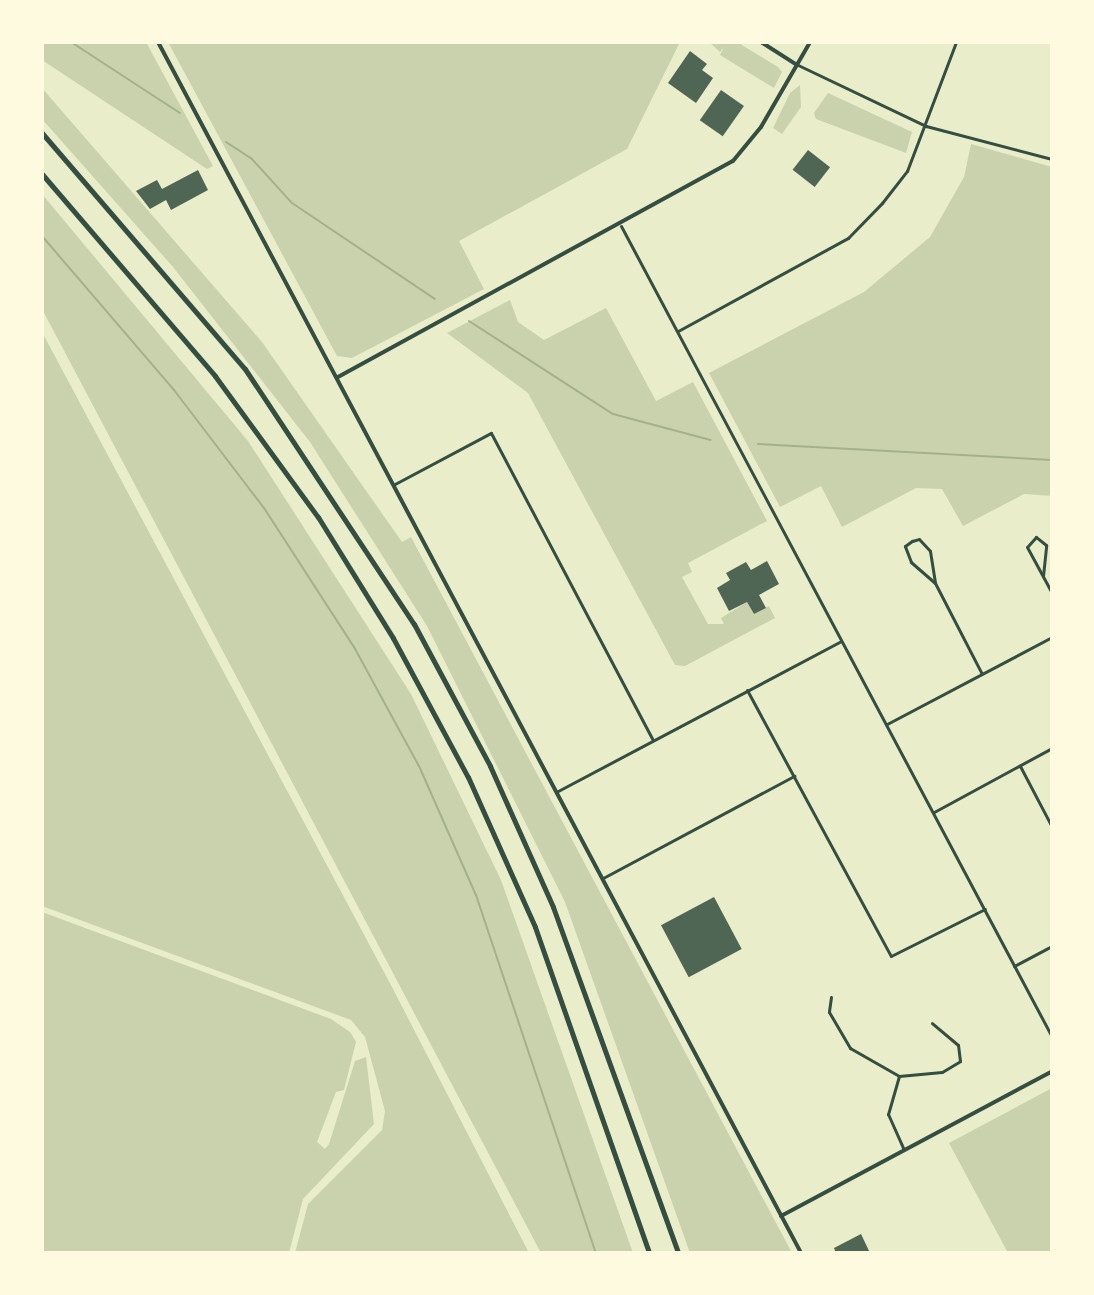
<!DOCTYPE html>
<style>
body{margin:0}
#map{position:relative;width:1094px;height:1295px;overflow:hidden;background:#e9edc9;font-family:Helvetica,sans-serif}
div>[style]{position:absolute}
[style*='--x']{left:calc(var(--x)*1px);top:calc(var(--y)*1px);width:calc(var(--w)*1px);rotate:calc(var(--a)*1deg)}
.green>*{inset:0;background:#cad2ad}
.stream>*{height:2px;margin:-1px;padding:0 1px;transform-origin:1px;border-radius:1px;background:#a3b18a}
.building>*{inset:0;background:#4f6655;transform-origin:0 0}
.minor>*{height:3px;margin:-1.5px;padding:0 1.5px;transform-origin:1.5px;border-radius:1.5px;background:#344e41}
.tertiary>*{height:4px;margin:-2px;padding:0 2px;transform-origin:2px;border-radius:2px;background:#344e41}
.secondary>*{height:5px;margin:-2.5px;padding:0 2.5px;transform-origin:2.5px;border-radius:2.5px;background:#344e41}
span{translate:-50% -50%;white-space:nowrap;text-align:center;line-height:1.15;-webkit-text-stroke:8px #fefae0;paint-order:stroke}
.frame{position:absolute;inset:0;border:44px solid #fefae0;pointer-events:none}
</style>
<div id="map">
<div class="green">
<i style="clip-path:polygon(42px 42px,146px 42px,213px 166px,207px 169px,42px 60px)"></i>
<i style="clip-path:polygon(168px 42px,680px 42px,627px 149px,459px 241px,484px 289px,352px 358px,337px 356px)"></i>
<i style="clip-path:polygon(709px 42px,737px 42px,778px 67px,782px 72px,774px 88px,720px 55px,724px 47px,720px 52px)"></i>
<i style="clip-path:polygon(800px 85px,801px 107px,782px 134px,773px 128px,790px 93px)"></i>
<i style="clip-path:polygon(42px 88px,262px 342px,402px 542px,411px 537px,792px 1253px,690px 1253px,565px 902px,427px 626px,310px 442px,173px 267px,42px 119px)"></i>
<i style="clip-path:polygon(828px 93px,912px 132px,906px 153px,816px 119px,814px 113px)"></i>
<i style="clip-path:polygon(971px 144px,1052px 167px,1052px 496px,1024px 494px,963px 526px,942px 489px,916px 488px,842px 527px,821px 486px,780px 507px,709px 373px,864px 292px,930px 237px,964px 177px)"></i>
<i style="clip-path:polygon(42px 194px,248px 441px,411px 694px,501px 880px,633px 1253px,541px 1253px,42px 309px)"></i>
<i style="clip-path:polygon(510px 300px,518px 322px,544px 340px,606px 308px,656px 401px,693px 382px,767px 521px,688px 563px,692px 572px,682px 577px,708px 624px,724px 624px,721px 618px,747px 602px,754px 614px,769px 606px,775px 618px,685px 666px,675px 665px,528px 393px,447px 333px)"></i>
<i style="clip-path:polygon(42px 332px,392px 987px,529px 1253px,295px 1253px,308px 1204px,382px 1130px,385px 1111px,365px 1037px,351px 1020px,42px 906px)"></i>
<i style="clip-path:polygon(42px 912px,331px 1019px,350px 1032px,356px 1042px,344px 1090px,336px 1092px,317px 1142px,325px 1149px,329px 1144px,355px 1061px,366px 1057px,374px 1124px,303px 1199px,289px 1253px,42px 1253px)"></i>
<i style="clip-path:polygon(1052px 1088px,1052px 1253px,1008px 1253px,949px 1143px)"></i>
</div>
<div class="stream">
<i style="--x:71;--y:42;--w:130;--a:33.1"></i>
<i style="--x:226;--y:142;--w:30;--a:33"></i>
<i style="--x:251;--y:158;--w:61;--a:47.7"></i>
<i style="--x:292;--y:203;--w:172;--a:33.9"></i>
<i style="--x:42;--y:236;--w:203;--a:49.4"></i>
<i style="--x:174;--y:390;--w:148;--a:52.7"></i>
<i style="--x:264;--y:508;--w:166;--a:57.1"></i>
<i style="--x:354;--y:647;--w:136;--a:61.4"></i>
<i style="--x:419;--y:766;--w:141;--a:66.2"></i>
<i style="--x:476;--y:895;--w:378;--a:71.5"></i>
<i style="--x:469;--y:321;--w:171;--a:32.9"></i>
<i style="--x:613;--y:414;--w:101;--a:14.9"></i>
<i style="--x:758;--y:444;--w:294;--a:3.1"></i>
</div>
<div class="building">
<i style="clip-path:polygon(690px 51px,707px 64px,702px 70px,713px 78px,696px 103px,668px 83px)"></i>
<i style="left:721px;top:90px;width:28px;height:37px;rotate:35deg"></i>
<i style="left:808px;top:150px;width:28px;height:25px;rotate:38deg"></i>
<i style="clip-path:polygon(198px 170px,208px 190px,171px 210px,166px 200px,150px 209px,136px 191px,157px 180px,162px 189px)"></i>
<i style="clip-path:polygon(767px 561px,779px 584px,759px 595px,766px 608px,754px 614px,747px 602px,729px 611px,717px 588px,730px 580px,726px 573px,746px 562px,751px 570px)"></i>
<i style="left:714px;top:897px;width:59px;height:60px;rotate:62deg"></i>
<i style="clip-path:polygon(861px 1234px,870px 1253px,836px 1253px,834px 1248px)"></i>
</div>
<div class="minor">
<i style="--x:798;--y:65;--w:142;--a:25.5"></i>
<i style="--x:926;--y:126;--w:130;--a:14.7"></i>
<i style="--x:621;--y:226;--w:918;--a:62.01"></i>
<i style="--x:678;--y:331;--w:194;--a:-28.7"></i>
<i style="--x:848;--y:238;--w:49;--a:-45.8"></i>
<i style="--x:882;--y:203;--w:41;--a:-52"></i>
<i style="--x:907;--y:171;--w:138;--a:-69.2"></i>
<i style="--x:393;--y:485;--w:111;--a:-28"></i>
<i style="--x:491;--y:433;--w:347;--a:62.2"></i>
<i style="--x:1043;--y:576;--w:31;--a:-84"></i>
<i style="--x:1046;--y:545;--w:13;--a:-141"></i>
<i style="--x:1036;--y:537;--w:13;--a:132"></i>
<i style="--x:1027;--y:547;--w:52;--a:61.5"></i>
<i style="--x:935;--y:583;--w:32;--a:-139"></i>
<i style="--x:911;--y:562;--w:17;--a:-111"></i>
<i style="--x:905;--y:546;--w:9;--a:-36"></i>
<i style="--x:912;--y:541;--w:7;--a:-16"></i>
<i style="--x:919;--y:539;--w:16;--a:47"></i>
<i style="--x:930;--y:551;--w:32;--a:81"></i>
<i style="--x:935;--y:583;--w:102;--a:62.7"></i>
<i style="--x:747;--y:690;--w:302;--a:61.6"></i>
<i style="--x:891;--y:956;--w:105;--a:-26.6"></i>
<i style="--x:887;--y:724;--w:187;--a:-27.8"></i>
<i style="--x:1020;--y:766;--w:69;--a:62.3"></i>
<i style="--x:558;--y:791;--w:320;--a:-27.9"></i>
<i style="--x:934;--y:812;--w:134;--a:-28.5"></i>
<i style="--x:603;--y:878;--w:217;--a:-28.1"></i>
<i style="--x:1014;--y:966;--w:43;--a:-27.8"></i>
<i style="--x:831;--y:997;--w:15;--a:98"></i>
<i style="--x:829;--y:1012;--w:42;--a:59.7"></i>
<i style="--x:850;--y:1048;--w:56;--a:29.7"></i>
<i style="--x:899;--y:1076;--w:43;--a:-5.3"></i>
<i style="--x:942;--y:1072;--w:21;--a:-31"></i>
<i style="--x:960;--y:1061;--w:16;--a:-97"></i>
<i style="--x:958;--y:1045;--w:34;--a:-140"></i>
<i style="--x:899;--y:1076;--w:40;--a:106"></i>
<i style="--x:888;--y:1114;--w:39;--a:66"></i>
</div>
<div class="tertiary">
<i style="--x:158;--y:42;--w:1371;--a:62.03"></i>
<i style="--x:761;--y:42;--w:43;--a:32.6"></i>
<i style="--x:338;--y:377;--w:450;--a:-28.7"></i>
<i style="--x:733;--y:161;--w:44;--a:-50.5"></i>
<i style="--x:761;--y:127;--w:98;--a:-60"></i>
<i style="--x:781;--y:1216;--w:307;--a:-28.1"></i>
</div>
<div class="secondary">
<i style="--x:42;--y:133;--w:311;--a:49.3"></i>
<i style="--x:245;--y:369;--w:306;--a:56.5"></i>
<i style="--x:414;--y:624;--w:161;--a:61.8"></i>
<i style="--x:490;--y:766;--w:154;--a:65.9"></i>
<i style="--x:553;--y:907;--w:368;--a:70.1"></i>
<i style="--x:42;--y:174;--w:266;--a:49.4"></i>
<i style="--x:215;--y:376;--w:175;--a:53.9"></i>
<i style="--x:318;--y:517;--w:142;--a:58.2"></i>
<i style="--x:393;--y:638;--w:158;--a:61.7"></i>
<i style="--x:468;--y:777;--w:164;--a:65.9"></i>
<i style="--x:535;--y:927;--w:345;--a:70.7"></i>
</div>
<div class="frame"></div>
</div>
